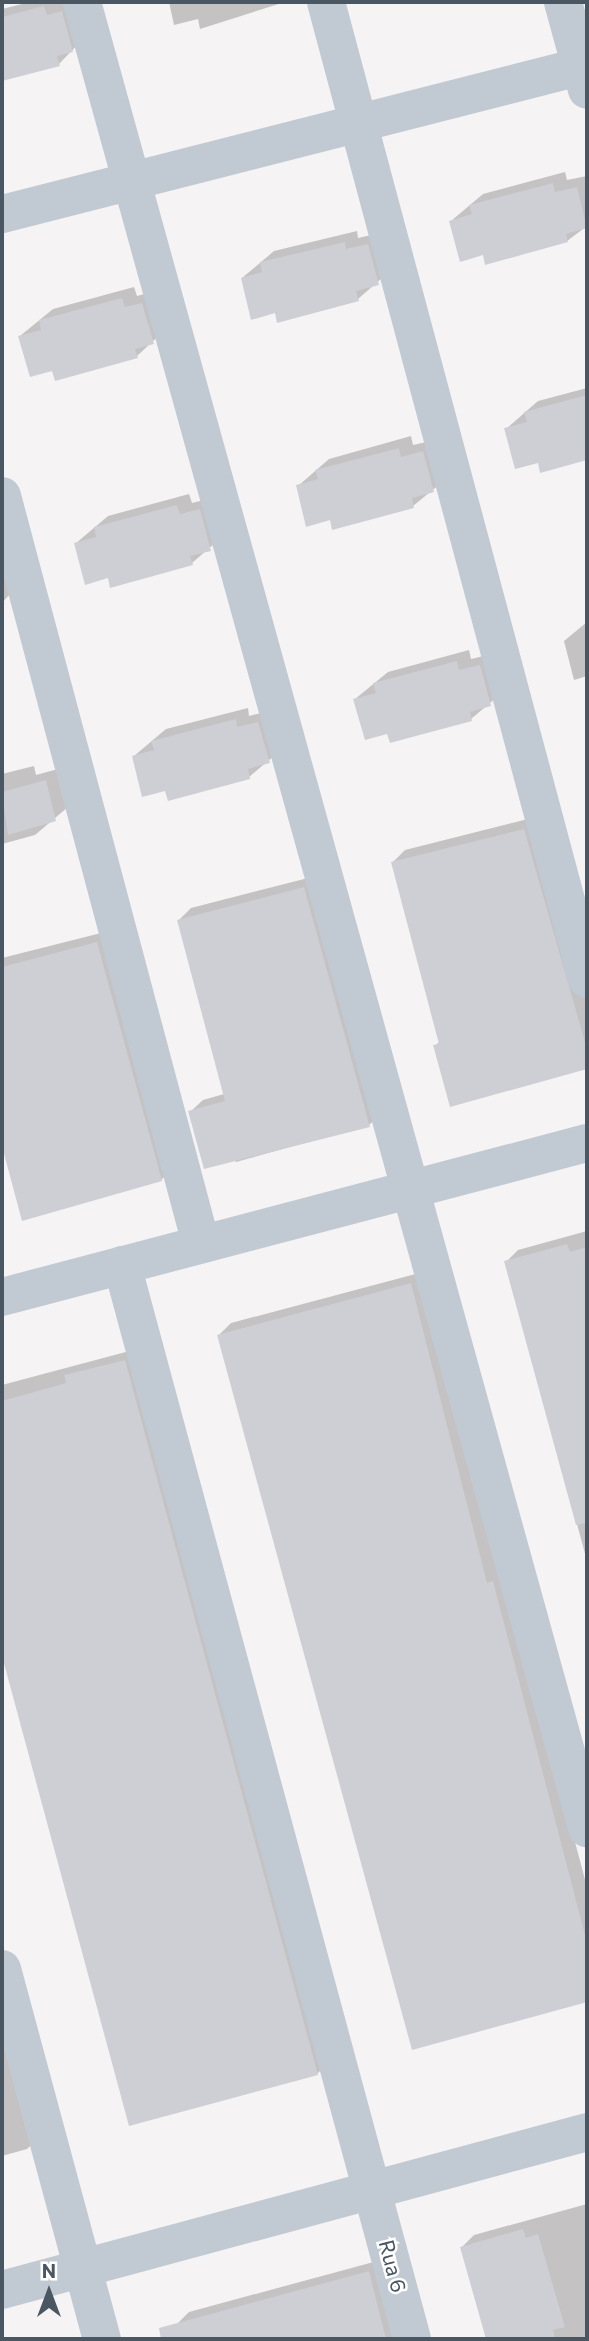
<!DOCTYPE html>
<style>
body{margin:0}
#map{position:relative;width:589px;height:2341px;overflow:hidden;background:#f5f3f3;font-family:Commissioner,sans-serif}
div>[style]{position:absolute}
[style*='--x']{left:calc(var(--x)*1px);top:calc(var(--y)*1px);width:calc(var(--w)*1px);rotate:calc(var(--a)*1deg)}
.shadow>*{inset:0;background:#0003}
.building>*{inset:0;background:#cdcfd5}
.minor>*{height:38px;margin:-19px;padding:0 19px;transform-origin:19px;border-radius:19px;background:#c1cad2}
span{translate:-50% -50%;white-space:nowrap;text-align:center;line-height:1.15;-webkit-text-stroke:5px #fff;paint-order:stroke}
.street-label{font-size:21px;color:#4a5661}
.frame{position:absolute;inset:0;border:4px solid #4a5661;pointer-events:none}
.north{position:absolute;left:14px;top:2257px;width:70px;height:70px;-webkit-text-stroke:5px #fff;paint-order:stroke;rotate:0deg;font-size:19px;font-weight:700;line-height:28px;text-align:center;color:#4a5661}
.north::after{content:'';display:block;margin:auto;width:24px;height:32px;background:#4a5661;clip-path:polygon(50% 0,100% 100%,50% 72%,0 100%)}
</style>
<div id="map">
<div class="shadow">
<i style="clip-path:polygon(30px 2px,65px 2px,84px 38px,59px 64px,2px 80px,2px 9px)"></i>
<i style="clip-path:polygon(169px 2px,285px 2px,200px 29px,198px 19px,174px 25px)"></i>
<i style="clip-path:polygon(565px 172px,567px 180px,587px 176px,587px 226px,567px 241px,484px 253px,451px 221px,483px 194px)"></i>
<i style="clip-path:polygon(357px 231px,358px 238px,380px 233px,390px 271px,358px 299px,276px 311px,242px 278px,274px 251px)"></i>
<i style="clip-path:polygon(134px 287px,137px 296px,155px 291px,165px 330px,137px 356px,54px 369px,20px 336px,53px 309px)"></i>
<i style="clip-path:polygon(587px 388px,587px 458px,542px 471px,539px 461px,506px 429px,538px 401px)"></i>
<i style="clip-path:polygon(411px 436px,413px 445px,435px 440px,446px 479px,413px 506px,331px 518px,298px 486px,329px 459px)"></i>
<i style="clip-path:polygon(189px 494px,192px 503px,212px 498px,222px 537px,192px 563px,109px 576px,75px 544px,108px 516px)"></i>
<i style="clip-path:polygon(2px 561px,10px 594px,2px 603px)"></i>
<i style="clip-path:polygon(587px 622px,587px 676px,574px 680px,564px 641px)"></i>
<i style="clip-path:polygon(469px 650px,471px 659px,492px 654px,503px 692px,471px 719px,388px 732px,355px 699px,388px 672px)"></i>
<i style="clip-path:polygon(248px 708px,249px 716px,270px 711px,281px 750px,249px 777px,166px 789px,134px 756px,166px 729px)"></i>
<i style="clip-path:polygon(34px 766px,36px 775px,58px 769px,68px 807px,35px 835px,2px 844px,2px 774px)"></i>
<i style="clip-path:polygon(536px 817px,587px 995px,587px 1066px,451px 1104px,435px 1046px,440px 1041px,393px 862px,405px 850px)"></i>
<i style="clip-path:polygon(316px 876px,382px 1113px,369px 1125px,236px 1162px,190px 1112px,203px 1100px,224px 1094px,179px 920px,191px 908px)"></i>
<i style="clip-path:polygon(109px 931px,173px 1168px,161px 1180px,13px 1155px,2px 1112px,2px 958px)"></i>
<i style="clip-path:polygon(587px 1231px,587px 1561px,506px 1262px,518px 1250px)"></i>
<i style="clip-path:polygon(423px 1272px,587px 1887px,587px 2001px,413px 2048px,219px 1335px,231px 1323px)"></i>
<i style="clip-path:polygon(137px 1349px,329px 2062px,317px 2074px,130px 2124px,2px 1653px,2px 1385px)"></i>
<i style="clip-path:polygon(2px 1996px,40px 2136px,27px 2149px,2px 2156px)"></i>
<i style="clip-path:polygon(587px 2204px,587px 2339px,488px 2339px,462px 2247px,474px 2235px)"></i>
<i style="clip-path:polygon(381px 2260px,401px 2339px,181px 2339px,177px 2324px,189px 2312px)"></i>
</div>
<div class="building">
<i style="clip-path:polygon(44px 6px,47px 15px,62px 11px,73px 52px,57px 56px,60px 66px,2px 81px,2px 17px)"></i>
<i style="clip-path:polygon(553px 183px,555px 192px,577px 187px,587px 228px,566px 234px,568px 242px,485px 265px,483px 255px,460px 262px,449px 221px,472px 214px,469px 205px)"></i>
<i style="clip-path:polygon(345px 242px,346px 249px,368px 244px,379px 285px,356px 291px,359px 301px,277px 323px,275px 313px,251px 320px,241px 278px,262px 272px,260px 262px)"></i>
<i style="clip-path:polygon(122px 298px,125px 307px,142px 303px,154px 344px,135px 349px,138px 358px,55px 381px,52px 371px,30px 377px,18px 336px,41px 330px,39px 320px)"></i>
<i style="clip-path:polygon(587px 395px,587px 460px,540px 473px,538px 463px,515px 469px,504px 428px,527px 422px,524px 412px)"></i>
<i style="clip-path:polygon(399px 448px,401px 457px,423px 451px,434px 492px,412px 498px,414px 508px,332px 530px,330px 520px,306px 527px,296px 485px,318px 479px,315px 470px)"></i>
<i style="clip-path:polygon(177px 505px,180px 514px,200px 509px,211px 551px,190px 556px,193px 565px,110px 588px,108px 578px,85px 585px,74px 543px,96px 537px,94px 527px)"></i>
<i style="clip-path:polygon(457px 661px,459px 670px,480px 665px,491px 706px,470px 712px,472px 721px,412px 737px,390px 743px,387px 734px,365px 740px,353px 699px,376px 693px,373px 683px)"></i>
<i style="clip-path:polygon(236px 719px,237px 727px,258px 722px,270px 763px,248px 769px,250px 779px,168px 801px,165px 791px,142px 797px,132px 756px,154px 750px,151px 741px)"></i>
<i style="clip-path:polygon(46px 780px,56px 821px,8px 835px,2px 792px)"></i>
<i style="clip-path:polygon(524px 829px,587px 1049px,587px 1069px,450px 1107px,433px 1045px,439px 1044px,391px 862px)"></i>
<i style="clip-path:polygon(304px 887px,370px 1127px,204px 1169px,188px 1111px,225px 1101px,177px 920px)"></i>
<i style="clip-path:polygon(97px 942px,162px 1181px,22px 1221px,2px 1146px,2px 967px)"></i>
<i style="clip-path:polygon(567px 1244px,570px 1252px,587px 1247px,587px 1523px,576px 1525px,504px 1261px)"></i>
<i style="clip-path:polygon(411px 1283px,487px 1583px,493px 1581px,587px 1943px,587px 2002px,412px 2050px,217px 1335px)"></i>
<i style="clip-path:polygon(125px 1360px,318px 2075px,129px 2126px,2px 1656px,2px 1401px,66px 1383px,64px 1375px)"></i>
<i style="clip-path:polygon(523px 2229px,526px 2238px,538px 2234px,565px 2327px,553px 2330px,555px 2339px,486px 2339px,460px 2247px)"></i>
<i style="clip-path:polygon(369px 2271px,386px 2339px,161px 2339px,159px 2328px)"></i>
</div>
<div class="minor">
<i style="--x:82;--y:2;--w:1895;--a:74.54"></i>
<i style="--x:326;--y:2;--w:1011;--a:75.04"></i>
<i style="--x:563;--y:2;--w:91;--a:74.7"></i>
<i style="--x:2;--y:214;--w:604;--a:-14.29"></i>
<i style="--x:2;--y:496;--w:774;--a:75.1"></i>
<i style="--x:122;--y:1265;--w:1112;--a:74.89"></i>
<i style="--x:2;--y:1297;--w:605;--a:-14.75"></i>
<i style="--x:2;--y:1969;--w:383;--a:74.9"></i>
<i style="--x:2;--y:2290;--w:606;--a:-15.11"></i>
</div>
<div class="street-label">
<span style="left:393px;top:2266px;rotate:75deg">Rua 6</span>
</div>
<div class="frame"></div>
<div class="north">N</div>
</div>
